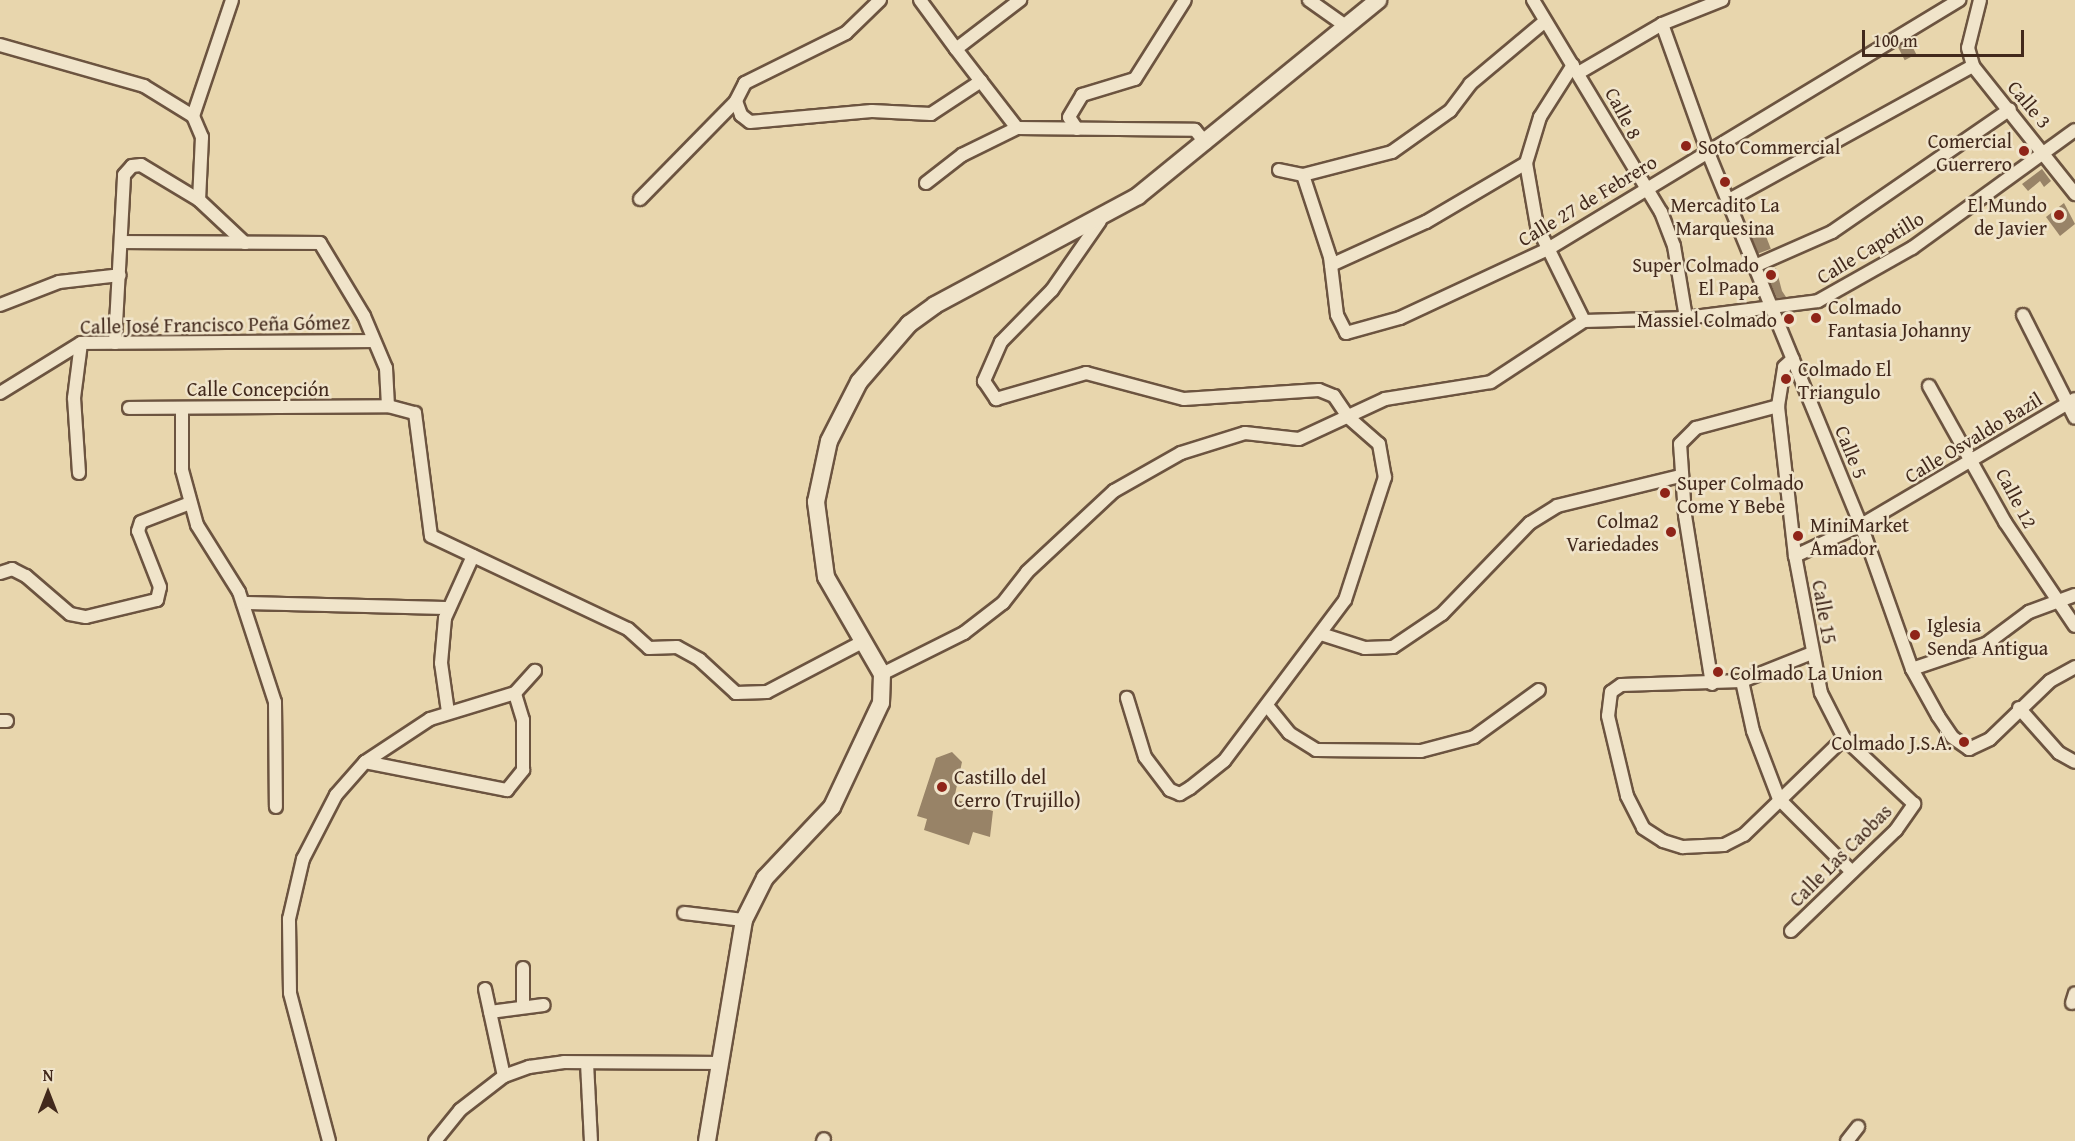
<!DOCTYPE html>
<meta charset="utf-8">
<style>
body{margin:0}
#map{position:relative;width:2075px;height:1141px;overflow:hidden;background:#e8d6ad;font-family:"Gentium Book Plus",serif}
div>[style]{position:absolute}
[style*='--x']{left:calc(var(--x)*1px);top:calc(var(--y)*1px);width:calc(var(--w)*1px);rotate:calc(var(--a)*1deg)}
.building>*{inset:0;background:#988367;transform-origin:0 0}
.roads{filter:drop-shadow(2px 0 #6c5440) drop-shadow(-2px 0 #6c5440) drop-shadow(0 2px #6c5440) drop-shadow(0 -2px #6c5440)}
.street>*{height:12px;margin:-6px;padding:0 6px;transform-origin:6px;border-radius:6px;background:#f0e4ca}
.secondary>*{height:16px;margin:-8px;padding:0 8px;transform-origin:8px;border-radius:8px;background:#f0e4ca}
.dots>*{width:16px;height:16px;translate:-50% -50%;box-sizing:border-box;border:3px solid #f0e4ca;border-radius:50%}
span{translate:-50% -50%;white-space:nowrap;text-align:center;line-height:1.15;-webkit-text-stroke:5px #f0e4ca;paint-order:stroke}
.street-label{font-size:20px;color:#42291c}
.poi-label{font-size:20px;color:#42291c}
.right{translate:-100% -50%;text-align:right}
.left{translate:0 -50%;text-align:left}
.north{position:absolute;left:18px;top:1063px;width:60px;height:60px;-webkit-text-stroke:4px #f0e4ca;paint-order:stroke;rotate:0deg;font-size:16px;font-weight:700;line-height:24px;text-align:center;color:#42291c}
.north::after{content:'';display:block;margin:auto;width:21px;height:27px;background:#42291c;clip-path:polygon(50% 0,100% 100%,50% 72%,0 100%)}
.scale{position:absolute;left:1862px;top:30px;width:162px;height:27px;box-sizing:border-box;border:3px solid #42291c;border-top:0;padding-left:8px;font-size:18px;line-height:21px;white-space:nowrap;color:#42291c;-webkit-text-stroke:4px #f0e4ca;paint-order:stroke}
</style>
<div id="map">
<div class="building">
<i style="left:1909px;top:40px;width:16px;height:13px;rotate:63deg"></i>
<i style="clip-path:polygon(2042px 169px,2051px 181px,2044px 187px,2040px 181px,2028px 191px,2022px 184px)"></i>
<i style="clip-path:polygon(2064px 203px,2075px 224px,2060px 236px,2046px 217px)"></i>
<i style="left:1764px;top:231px;width:19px;height:14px;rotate:69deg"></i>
<i style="clip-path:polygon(1776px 268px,1782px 291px,1786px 297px,1777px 298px,1765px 270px)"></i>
<i style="clip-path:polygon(952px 752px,962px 762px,954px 799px,993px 811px,990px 837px,973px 832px,969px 845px,924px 830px,927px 819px,917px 816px,936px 758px)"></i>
</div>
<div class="roads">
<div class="street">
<i style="--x:880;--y:0;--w:47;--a:135.9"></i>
<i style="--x:846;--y:33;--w:113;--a:153.7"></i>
<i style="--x:745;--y:83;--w:20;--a:117"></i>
<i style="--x:736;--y:101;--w:15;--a:70"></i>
<i style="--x:741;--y:115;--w:11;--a:38"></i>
<i style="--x:750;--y:122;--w:122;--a:-5.2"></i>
<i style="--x:872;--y:111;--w:59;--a:2.9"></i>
<i style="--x:931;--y:114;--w:60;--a:-33.4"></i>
<i style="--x:920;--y:0;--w:61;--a:53.7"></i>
<i style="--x:1309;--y:0;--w:47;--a:35.4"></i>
<i style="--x:1533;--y:0;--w:248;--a:58.9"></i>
<i style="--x:1661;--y:212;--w:36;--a:69"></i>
<i style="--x:1674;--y:246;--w:73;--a:80.5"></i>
<i style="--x:1980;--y:0;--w:49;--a:104"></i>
<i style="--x:1968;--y:48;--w:19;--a:74"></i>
<i style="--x:1973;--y:66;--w:164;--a:51.4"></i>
<i style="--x:1662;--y:24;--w:134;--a:70.3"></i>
<i style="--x:1707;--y:150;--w:405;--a:67.7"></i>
<i style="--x:1861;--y:525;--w:153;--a:70.5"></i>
<i style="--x:1912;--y:669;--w:54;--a:61"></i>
<i style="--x:1938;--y:716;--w:25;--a:56"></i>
<i style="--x:1952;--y:737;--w:21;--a:35"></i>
<i style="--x:1969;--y:749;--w:23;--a:-25"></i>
<i style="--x:1990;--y:739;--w:83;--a:-44"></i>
<i style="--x:2050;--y:681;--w:29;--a:-29"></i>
<i style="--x:0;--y:45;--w:150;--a:15.9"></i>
<i style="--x:144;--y:86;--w:57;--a:31.5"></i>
<i style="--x:193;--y:116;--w:23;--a:67"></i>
<i style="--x:202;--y:137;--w:63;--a:92.7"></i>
<i style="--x:1573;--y:65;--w:62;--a:122.4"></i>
<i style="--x:1540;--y:117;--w:48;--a:106.9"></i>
<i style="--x:1526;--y:163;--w:64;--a:80.1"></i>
<i style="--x:1537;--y:226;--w:106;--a:63.7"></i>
<i style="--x:1580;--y:72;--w:95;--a:-30.3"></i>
<i style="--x:1662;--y:24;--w:65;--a:-21.8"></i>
<i style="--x:193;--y:116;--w:122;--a:-71.4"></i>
<i style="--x:1017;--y:128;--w:100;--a:-127.7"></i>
<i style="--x:956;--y:49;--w:81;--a:-37.4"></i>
<i style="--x:1077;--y:129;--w:14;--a:-124"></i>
<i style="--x:1069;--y:117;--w:26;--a:-59"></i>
<i style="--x:1082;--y:95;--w:55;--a:-16.8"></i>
<i style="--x:1135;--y:79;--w:93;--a:-57.7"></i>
<i style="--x:1279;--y:170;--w:25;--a:12"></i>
<i style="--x:1303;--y:175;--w:92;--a:-14.5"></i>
<i style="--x:1392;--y:152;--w:71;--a:-35.3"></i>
<i style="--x:1450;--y:111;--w:34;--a:-53"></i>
<i style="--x:1470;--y:84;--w:97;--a:-40"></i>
<i style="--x:1303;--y:175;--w:86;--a:71.8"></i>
<i style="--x:1330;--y:257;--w:58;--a:83.1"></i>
<i style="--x:1337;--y:315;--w:20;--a:63"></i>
<i style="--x:1346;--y:333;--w:56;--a:-15.5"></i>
<i style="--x:1400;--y:318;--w:163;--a:-25"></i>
<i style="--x:1548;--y:249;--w:481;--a:-31.2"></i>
<i style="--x:926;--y:183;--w:46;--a:-37.9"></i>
<i style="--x:962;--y:155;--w:61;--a:-26.1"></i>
<i style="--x:1017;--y:128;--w:178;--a:0.6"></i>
<i style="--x:1195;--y:130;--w:17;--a:50"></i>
<i style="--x:640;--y:199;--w:137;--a:-45.6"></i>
<i style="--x:1729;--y:200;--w:278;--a:-28.8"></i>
<i style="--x:1100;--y:221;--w:84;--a:124.8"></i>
<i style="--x:1052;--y:290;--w:73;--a:134.4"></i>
<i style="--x:1001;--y:342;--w:43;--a:113.6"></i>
<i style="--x:984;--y:381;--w:22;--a:56"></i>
<i style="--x:996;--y:399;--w:94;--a:-16.1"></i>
<i style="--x:1086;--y:373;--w:101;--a:14.9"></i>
<i style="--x:1184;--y:399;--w:135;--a:-3.8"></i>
<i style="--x:1319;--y:390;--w:16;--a:22"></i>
<i style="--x:1334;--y:396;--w:25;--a:56"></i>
<i style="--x:1348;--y:417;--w:41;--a:41.1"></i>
<i style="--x:1379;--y:444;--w:34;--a:80"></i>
<i style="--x:1385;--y:477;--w:129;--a:108"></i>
<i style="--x:1345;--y:600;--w:201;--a:126.9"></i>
<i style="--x:1224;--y:761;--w:43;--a:141.5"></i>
<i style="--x:1190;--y:788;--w:12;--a:149"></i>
<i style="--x:1180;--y:794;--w:11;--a:-158"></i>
<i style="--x:1170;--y:790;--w:41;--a:-127.1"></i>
<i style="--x:1145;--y:757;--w:62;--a:-107"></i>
<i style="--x:122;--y:242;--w:198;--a:0.3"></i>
<i style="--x:320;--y:243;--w:85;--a:58.9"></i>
<i style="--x:364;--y:316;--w:56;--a:67.1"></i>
<i style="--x:386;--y:368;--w:38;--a:87"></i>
<i style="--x:388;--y:406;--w:28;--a:15"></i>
<i style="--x:415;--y:413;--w:124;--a:82.6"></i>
<i style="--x:431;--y:536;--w:218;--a:25.3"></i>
<i style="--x:628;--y:629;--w:28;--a:42"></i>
<i style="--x:649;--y:648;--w:28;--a:-2"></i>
<i style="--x:677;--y:647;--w:26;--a:29"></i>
<i style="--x:700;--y:660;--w:49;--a:42.5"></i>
<i style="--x:736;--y:693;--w:31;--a:-2"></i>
<i style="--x:767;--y:692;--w:110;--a:-27.7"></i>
<i style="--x:1331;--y:265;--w:104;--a:-24.4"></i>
<i style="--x:1426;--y:222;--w:116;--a:-30.5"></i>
<i style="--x:1757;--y:265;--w:82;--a:-23.7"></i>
<i style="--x:1832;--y:232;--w:216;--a:-34.6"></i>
<i style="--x:0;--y:305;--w:63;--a:-21.3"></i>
<i style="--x:59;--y:282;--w:61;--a:-6.5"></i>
<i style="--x:2023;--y:315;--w:115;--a:63.2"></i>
<i style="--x:1584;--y:321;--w:102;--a:-1.7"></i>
<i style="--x:1686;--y:318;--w:133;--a:-7.3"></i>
<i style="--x:1818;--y:301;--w:108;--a:-29.4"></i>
<i style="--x:1912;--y:248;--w:201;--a:-35.9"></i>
<i style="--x:115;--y:343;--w:168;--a:-86.9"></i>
<i style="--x:124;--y:175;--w:12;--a:-48"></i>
<i style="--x:132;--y:166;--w:9;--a:-6"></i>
<i style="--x:141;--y:165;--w:68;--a:31.1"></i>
<i style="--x:199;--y:200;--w:63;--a:43.1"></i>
<i style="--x:1929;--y:386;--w:156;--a:60.8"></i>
<i style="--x:2005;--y:522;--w:125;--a:56.1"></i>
<i style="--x:0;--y:393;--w:95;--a:-31.7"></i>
<i style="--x:81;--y:343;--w:291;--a:-0.4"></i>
<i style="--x:129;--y:408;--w:259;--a:-0.4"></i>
<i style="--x:182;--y:408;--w:62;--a:90"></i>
<i style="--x:182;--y:470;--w:57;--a:74.7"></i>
<i style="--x:197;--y:525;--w:79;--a:57.9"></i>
<i style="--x:239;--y:592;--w:116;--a:71.9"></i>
<i style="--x:275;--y:702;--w:105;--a:89.5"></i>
<i style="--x:79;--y:473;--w:75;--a:-93.8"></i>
<i style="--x:74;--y:398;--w:55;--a:-82.7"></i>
<i style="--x:1795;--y:556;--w:73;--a:-25.2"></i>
<i style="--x:1861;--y:525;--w:248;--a:-30.5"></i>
<i style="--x:0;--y:573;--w:13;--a:-18"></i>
<i style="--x:12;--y:569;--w:16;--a:27"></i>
<i style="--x:26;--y:576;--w:58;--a:40.8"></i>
<i style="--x:70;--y:614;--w:16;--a:11"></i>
<i style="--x:86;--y:617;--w:73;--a:-13.5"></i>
<i style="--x:157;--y:600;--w:13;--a:-77"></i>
<i style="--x:160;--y:587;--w:60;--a:-111.4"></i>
<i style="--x:138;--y:531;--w:9;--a:-72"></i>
<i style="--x:141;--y:522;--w:53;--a:-21.2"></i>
<i style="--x:243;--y:603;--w:206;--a:1.4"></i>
<i style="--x:1321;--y:634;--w:46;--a:17.7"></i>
<i style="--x:1365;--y:648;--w:28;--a:-2"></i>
<i style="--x:1393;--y:647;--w:59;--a:-34"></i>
<i style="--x:1442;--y:614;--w:127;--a:-46"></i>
<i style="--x:1530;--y:523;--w:32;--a:-32"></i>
<i style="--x:1557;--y:506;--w:127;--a:-13.7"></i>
<i style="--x:1812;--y:653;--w:75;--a:158.2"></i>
<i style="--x:1742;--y:681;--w:121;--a:178.1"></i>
<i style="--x:1621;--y:685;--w:12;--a:145"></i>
<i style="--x:1611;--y:692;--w:24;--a:97"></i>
<i style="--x:1608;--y:716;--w:82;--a:76.6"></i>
<i style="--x:1627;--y:796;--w:36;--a:63"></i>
<i style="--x:1643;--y:828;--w:24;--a:33"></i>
<i style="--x:1663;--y:841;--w:21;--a:17"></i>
<i style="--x:1683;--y:847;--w:41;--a:-2.8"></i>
<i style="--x:1724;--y:845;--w:22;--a:-27"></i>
<i style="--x:1744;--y:835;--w:139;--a:-44.1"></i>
<i style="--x:1912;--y:669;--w:78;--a:-18.7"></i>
<i style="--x:1986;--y:644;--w:54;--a:-36.7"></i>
<i style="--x:2029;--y:612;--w:49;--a:-20.3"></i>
<i style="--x:882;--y:674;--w:92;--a:-26.6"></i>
<i style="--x:964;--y:633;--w:49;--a:-37.6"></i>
<i style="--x:1003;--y:603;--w:39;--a:-52"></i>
<i style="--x:1027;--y:572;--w:119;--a:-43"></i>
<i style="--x:1114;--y:491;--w:77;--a:-29.6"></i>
<i style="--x:1181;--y:453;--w:67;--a:-17.4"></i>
<i style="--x:1245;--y:433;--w:54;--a:6.3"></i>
<i style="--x:1299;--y:439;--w:95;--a:-24.9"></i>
<i style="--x:1385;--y:399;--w:107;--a:-9.1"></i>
<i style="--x:1491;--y:382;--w:111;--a:-33.3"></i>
<i style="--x:1742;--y:681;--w:51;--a:77.6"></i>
<i style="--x:1753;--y:731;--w:73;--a:69.1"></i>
<i style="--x:1779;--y:799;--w:103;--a:45"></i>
<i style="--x:1712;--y:684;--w:171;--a:-99.1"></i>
<i style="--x:1685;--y:515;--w:71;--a:-94"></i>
<i style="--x:1680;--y:444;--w:23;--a:-45"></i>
<i style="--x:1696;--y:428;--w:85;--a:-15"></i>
<i style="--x:1269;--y:708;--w:32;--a:51"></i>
<i style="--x:1289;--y:733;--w:32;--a:32"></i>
<i style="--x:1316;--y:750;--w:105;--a:0.5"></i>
<i style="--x:1421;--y:751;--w:55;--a:-14.8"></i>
<i style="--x:1474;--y:737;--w:80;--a:-35.9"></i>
<i style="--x:2019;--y:708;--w:60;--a:48.4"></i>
<i style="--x:2059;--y:753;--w:18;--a:29"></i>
<i style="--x:448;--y:712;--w:49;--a:-98.1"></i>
<i style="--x:441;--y:663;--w:45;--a:-84.9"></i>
<i style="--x:445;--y:618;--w:68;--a:-65.7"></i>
<i style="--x:0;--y:721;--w:7;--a:0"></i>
<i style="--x:365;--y:762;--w:145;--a:11.2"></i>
<i style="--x:507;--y:790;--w:26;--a:-51"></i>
<i style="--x:523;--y:770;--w:50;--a:-90"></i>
<i style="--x:523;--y:720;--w:28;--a:-107"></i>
<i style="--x:684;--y:913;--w:60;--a:6.7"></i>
<i style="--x:1791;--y:931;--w:146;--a:-43.9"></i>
<i style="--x:1896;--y:830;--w:32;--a:-55"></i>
<i style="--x:1914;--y:804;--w:96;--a:-136.7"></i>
<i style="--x:1844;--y:738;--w:51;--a:-117.1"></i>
<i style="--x:1821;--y:693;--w:139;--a:-100.7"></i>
<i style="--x:1795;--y:556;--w:151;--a:-96.5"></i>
<i style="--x:1778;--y:406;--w:39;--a:-81"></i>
<i style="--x:1784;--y:367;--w:12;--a:-42"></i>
<i style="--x:523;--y:968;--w:39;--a:90"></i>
<i style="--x:485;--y:989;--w:89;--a:77.7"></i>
<i style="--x:2072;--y:1003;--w:10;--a:-73"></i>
<i style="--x:490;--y:1012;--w:54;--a:-7.4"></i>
<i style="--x:587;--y:1063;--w:78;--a:87.1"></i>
<i style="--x:329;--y:1141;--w:153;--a:-104.8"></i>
<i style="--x:290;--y:993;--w:74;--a:-90.8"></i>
<i style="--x:289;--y:919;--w:62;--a:-76.9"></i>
<i style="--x:303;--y:859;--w:72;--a:-62.7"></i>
<i style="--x:336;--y:795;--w:44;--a:-48.7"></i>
<i style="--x:365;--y:762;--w:78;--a:-33.5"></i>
<i style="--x:430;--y:719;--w:89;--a:-17"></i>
<i style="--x:515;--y:693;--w:30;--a:-48"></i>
<i style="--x:435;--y:1141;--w:40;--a:-51"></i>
<i style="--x:460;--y:1110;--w:56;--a:-37.7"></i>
<i style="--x:504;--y:1076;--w:27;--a:-20"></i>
<i style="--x:529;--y:1067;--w:35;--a:-8"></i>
<i style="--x:564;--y:1062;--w:155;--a:0.4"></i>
<i style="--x:823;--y:1141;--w:2;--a:-63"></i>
<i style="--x:1847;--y:1141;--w:18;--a:-52"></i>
</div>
<div class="secondary">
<i style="--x:707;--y:1141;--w:224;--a:-80.5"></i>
<i style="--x:744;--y:920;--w:47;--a:-63.4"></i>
<i style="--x:765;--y:878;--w:98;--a:-46.7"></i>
<i style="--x:832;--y:807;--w:115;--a:-64.8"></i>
<i style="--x:881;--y:703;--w:29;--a:-88"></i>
<i style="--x:882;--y:674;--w:112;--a:-120"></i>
<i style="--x:826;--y:577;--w:76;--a:-97.6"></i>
<i style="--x:816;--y:502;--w:62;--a:-78"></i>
<i style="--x:829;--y:441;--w:66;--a:-63"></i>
<i style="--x:859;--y:382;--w:77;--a:-49.2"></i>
<i style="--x:909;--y:324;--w:32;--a:-36"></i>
<i style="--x:935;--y:305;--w:230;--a:-28.2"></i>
<i style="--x:1138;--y:196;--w:310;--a:-39.2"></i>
</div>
</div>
<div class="dots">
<i style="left:1686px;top:146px;background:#8f2418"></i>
<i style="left:2024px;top:151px;background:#8f2418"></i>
<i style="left:1725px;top:182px;background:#8f2418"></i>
<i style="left:2059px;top:215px;background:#8f2418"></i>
<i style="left:1771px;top:275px;background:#8f2418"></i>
<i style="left:1816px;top:318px;background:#8f2418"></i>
<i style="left:1789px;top:319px;background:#8f2418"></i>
<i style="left:1786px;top:379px;background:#8f2418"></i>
<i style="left:1665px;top:493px;background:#8f2418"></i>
<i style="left:1671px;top:532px;background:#8f2418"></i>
<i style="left:1798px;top:536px;background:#8f2418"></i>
<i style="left:1915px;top:635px;background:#8f2418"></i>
<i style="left:1718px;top:672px;background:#8f2418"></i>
<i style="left:1964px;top:742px;background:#8f2418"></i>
<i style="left:942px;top:787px;background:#8f2418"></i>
</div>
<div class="street-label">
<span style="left:2030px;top:104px;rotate:50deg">Calle 3</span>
<span style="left:1624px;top:113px;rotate:62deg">Calle 8</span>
<span style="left:1587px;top:200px;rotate:-31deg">Calle 27 de Febrero</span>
<span style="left:1870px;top:247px;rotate:-31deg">Calle Capotillo</span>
<span style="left:215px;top:324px;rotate:-1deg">Calle José Francisco Peña Gómez</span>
<span style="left:258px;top:388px">Calle Concepción</span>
<span style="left:1973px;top:437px;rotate:-31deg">Calle Osvaldo Bazil</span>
<span style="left:1852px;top:452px;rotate:68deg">Calle 5</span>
<span style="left:2017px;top:498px;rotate:62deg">Calle 12</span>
<span style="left:1825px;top:612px;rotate:80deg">Calle 15</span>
<span style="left:1840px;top:855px;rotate:-45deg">Calle Las Caobas</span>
</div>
<div class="poi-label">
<span class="right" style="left:2012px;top:152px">Comercial<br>Guerrero</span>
<span class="left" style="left:1698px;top:146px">Soto Commercial</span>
<span style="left:1725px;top:216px">Mercadito La<br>Marquesina</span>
<span class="right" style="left:2047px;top:216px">El Mundo<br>de Javier</span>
<span class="right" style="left:1759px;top:276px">Super Colmado<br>El Papa</span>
<span class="left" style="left:1828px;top:318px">Colmado<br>Fantasia Johanny</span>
<span class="right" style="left:1777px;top:319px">Massiel Colmado</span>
<span class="left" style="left:1798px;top:380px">Colmado El<br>Triangulo</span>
<span class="left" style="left:1677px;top:494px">Super Colmado<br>Come Y Bebe</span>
<span class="right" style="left:1659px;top:532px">Colma2<br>Variedades</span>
<span class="left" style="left:1810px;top:536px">MiniMarket<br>Amador</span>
<span class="left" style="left:1927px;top:636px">Iglesia<br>Senda Antigua</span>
<span class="left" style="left:1730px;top:672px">Colmado La Union</span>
<span class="right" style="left:1952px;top:742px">Colmado J.S.A.</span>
<span class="left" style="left:954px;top:788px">Castillo del<br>Cerro (Trujillo)</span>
</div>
<div class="north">N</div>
<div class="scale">100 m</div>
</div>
